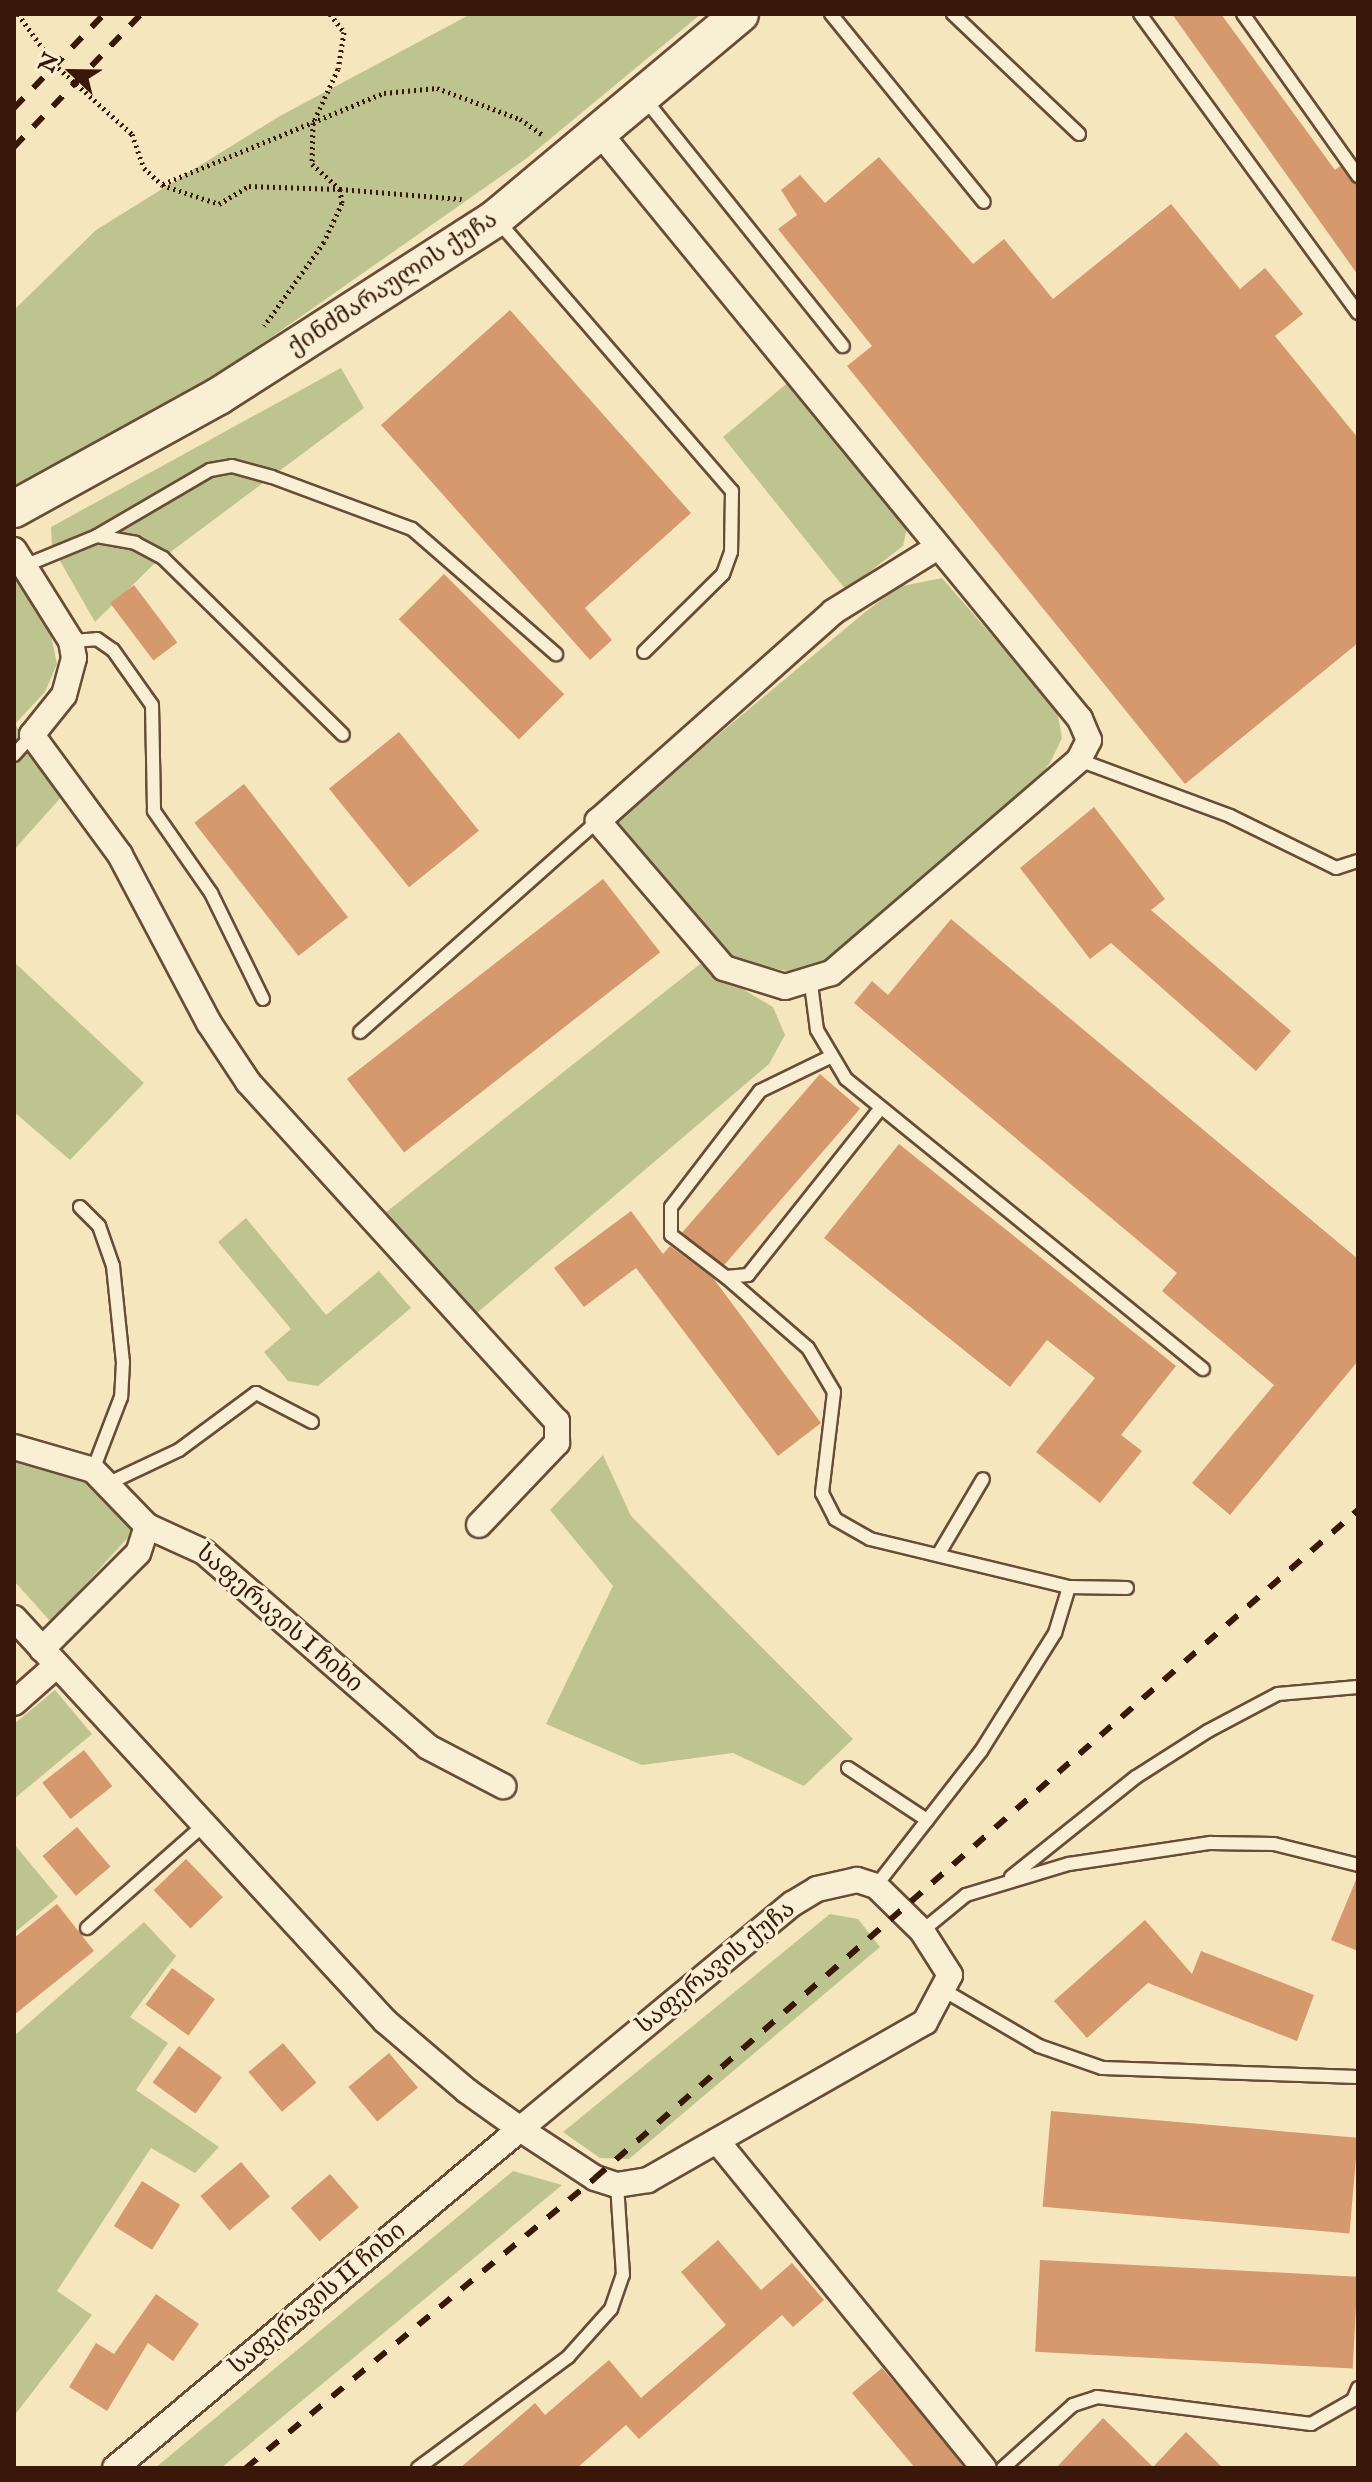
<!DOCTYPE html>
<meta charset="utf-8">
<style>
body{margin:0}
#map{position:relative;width:1372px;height:2482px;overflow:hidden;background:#f6e6be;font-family:"IM FELL English","Noto Serif Georgian",serif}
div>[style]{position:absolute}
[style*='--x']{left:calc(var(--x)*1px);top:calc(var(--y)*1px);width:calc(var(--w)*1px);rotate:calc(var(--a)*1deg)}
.green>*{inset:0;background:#bec490}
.building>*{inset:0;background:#d6986d;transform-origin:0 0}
.path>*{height:5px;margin-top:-2.5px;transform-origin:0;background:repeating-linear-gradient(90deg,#39180a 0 2px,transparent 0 6px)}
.roads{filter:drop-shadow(2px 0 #684c37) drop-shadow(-2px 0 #684c37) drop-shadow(0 2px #684c37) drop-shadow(0 -2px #684c37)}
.service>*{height:12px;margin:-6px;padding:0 6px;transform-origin:6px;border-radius:6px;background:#f9efd5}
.minor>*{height:24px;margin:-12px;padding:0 12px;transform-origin:12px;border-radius:12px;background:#f9efd5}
.secondary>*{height:36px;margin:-18px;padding:0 18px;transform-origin:18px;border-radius:18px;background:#f9efd5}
.rail>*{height:6px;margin-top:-3px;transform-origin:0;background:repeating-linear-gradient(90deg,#39180a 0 14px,transparent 0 28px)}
span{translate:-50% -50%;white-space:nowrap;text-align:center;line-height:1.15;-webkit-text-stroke:6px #f9efd5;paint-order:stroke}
.street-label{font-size:24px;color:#39180a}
.frame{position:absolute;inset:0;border:16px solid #39180a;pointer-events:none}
.north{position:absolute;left:32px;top:32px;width:80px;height:80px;-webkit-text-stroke:6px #f9efd5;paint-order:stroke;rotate:292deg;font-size:22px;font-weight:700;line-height:32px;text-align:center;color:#39180a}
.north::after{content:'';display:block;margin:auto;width:28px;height:36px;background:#39180a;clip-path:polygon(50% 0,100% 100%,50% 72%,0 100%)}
</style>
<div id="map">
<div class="green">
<i style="clip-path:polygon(471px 14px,701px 14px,527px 158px,229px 367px,14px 487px,14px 310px,96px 230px,280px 116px)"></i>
<i style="clip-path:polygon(341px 368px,364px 408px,153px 565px,95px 622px,52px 547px,51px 527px)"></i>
<i style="clip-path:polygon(791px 380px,907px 528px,903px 546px,846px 590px,723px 437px)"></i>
<i style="clip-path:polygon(14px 577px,51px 635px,57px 664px,45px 692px,15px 724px,63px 795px,14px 850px)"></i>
<i style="clip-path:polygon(942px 578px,1057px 710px,1062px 738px,1051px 761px,1035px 784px,824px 964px,792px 972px,732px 959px,614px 822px,864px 613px,898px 587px)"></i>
<i style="clip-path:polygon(14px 962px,144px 1083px,70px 1160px,14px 1112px)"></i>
<i style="clip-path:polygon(700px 964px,773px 1007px,785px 1035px,769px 1064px,477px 1313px,385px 1213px)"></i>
<i style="clip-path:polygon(246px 1218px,326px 1315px,379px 1271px,411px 1308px,318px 1386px,288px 1381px,264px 1352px,291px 1329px,218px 1242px)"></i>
<i style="clip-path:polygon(603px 1455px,631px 1516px,853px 1739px,804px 1786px,733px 1753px,642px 1765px,546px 1724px,613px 1586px,550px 1510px)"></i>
<i style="clip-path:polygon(14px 1460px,76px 1474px,128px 1511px,134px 1531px,51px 1622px,14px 1581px)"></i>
<i style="clip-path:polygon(55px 1690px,92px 1734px,14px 1799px,14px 1724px)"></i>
<i style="clip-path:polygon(14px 1844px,58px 1897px,14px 1933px)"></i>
<i style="clip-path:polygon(830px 1914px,858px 1919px,880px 1947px,629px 2159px,600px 2158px,563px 2132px)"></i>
<i style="clip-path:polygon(144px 1922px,176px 1956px,130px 2017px,168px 2043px,136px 2090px,219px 2147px,195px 2173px,151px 2148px,57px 2291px,92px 2315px,14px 2416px,14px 2036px)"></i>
<i style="clip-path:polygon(513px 2171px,562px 2185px,221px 2468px,155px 2468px)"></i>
</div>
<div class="building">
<i style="clip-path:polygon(1172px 14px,1221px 14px,1335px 170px,1340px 166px,1358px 185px,1358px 275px)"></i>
<i style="clip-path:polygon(879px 157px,973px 264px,1004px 239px,1053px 299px,1171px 204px,1240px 289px,1265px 268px,1303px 314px,1275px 336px,1358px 438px,1358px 643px,1185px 784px,847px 366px,872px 346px,778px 229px,797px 215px,781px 190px,800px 175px,825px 203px)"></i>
<i style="clip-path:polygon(510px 310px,691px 513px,585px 608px,612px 640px,590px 660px,381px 425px)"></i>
<i style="left:444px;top:574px;width:170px;height:64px;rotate:45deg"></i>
<i style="left:134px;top:585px;width:72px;height:30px;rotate:53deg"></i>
<i style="left:399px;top:732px;width:127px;height:90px;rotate:51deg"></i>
<i style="left:244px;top:784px;width:169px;height:63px;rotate:52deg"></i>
<i style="clip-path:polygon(1094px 807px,1165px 899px,1151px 910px,1291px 1031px,1256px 1071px,1111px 943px,1090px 959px,1020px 868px)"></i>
<i style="left:603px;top:879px;width:93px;height:325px;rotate:52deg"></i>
<i style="clip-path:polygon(951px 919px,1358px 1259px,1358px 1361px,1230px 1515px,1192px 1483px,1274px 1385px,1162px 1291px,1177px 1273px,854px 1003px,872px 981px,888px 995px)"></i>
<i style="left:820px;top:1074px;width:53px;height:210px;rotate:41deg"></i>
<i style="clip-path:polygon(899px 1144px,1176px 1366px,1121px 1435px,1142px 1451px,1100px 1503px,1036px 1452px,1095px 1378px,1047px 1340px,1010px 1387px,824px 1238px)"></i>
<i style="clip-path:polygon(631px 1211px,663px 1254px,670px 1246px,713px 1278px,821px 1423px,778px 1456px,636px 1268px,584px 1307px,554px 1268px)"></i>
<i style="left:84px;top:1750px;width:46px;height:53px;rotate:52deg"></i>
<i style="left:77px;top:1827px;width:52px;height:45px;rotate:50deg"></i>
<i style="left:186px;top:1859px;width:53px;height:45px;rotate:46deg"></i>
<i style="clip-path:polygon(1358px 1875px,1358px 1951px,1331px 1940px)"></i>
<i style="clip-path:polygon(57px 1904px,94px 1951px,14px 2015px,14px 1938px)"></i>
<i style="clip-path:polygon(1145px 1920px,1192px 1974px,1201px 1951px,1314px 1995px,1297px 2041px,1148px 1983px,1087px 2038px,1054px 2001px)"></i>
<i style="left:172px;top:1968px;width:53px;height:45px;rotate:36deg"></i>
<i style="left:283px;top:2043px;width:52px;height:45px;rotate:50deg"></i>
<i style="left:179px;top:2046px;width:53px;height:45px;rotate:36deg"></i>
<i style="left:389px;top:2053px;width:45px;height:53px;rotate:50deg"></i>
<i style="left:1051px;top:2111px;width:308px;height:96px;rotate:5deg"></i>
<i style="left:241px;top:2162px;width:45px;height:53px;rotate:50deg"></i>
<i style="left:330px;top:2174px;width:44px;height:52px;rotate:49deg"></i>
<i style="left:142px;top:2181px;width:45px;height:53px;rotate:32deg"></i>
<i style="clip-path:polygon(718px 2240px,761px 2290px,792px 2263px,824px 2300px,793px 2327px,782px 2315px,639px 2439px,626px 2425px,577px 2468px,460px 2468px,535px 2403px,545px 2415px,609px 2360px,641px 2398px,726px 2325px,681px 2272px)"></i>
<i style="left:1040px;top:2260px;width:318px;height:92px;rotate:3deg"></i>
<i style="clip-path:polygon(156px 2294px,199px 2324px,173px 2361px,148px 2343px,107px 2411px,69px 2387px,96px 2343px,114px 2354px)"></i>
<i style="clip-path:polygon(882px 2368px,907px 2397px,965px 2468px,915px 2468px,852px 2393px)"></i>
<i style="clip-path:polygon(1103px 2418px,1153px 2467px,1186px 2432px,1223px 2468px,1056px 2468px)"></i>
</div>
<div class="path">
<i style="--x:18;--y:14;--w:62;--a:54.2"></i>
<i style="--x:54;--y:64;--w:105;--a:41.9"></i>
<i style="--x:132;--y:134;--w:36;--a:71"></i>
<i style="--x:144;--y:168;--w:25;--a:43"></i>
<i style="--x:162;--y:185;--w:60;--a:18.4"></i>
<i style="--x:219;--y:204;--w:35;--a:-31"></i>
<i style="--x:249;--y:186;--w:91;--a:1.9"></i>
<i style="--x:340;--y:189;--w:14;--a:82"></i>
<i style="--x:342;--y:203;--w:43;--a:114.8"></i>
<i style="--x:324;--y:242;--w:103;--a:125.5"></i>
<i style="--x:330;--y:14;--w:23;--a:52"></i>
<i style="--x:344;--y:32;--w:37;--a:99"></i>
<i style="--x:338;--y:69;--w:60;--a:114.8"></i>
<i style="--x:313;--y:123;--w:41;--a:91.4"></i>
<i style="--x:312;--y:164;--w:38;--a:42"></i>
<i style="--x:340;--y:189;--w:122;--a:4.7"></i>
<i style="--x:163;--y:184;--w:239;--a:-22.4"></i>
<i style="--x:384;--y:93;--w:53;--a:-5.4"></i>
<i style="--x:437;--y:88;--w:89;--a:20.5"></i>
<i style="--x:520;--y:119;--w:29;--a:35"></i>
</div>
<div class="roads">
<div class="service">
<i style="--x:831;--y:14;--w:242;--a:50.9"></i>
<i style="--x:953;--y:14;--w:174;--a:43.6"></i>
<i style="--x:1140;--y:14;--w:370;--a:53.9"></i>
<i style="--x:1243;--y:14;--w:199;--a:54.6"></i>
<i style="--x:644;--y:98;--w:318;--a:51.3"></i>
<i style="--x:498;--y:221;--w:357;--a:49.1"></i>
<i style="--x:732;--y:491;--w:61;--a:90.9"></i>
<i style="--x:731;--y:552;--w:23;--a:110"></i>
<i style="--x:723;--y:574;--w:111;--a:135.4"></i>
<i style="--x:97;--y:536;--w:131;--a:-30.3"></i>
<i style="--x:210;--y:470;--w:22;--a:-10"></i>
<i style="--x:232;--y:466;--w:41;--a:15.4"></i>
<i style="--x:272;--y:477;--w:149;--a:20.4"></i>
<i style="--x:412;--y:529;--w:191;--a:41"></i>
<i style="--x:24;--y:566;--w:79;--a:-22.3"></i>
<i style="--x:97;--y:536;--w:39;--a:10"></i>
<i style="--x:135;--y:543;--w:32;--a:28"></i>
<i style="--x:163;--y:558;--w:252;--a:44.5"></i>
<i style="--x:71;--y:641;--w:26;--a:-4"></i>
<i style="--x:97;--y:639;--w:19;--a:35"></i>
<i style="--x:113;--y:650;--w:67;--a:54.7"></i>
<i style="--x:152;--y:705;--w:106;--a:88.9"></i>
<i style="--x:154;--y:811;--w:100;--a:55.2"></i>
<i style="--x:211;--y:893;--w:118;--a:63.9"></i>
<i style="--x:14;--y:755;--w:27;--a:-48"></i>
<i style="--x:1079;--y:760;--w:161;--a:20.3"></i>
<i style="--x:1230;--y:816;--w:118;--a:26.1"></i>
<i style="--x:1336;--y:868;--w:23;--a:-18"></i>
<i style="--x:811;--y:984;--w:46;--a:82.6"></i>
<i style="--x:817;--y:1030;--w:57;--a:59.4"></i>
<i style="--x:846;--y:1079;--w:460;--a:39.1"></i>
<i style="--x:360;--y:1032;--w:318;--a:-41.6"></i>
<i style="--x:828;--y:1058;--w:76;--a:154.1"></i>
<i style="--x:760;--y:1091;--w:146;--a:127.5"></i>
<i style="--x:671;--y:1207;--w:28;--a:90"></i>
<i style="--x:671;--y:1235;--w:69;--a:37.4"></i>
<i style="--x:726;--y:1277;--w:22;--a:-5"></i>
<i style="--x:748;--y:1275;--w:213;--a:-51.5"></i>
<i style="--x:80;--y:1207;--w:27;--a:45"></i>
<i style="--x:99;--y:1226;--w:42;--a:70.7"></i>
<i style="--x:113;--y:1266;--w:97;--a:84.1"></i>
<i style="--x:123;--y:1362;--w:35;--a:93"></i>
<i style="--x:121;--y:1397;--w:78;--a:111"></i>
<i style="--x:726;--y:1277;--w:108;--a:40.9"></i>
<i style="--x:808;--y:1348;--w:51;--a:59.4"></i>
<i style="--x:834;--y:1392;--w:102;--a:96.8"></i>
<i style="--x:822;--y:1493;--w:29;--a:63"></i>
<i style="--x:835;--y:1519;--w:40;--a:29.7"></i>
<i style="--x:870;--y:1539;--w:205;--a:13.6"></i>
<i style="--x:1069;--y:1587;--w:48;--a:106.9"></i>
<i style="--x:1055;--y:1633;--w:139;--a:122.1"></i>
<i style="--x:981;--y:1751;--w:171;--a:127.9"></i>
<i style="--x:107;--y:1484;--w:80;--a:-25.3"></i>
<i style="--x:179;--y:1450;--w:96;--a:-36.5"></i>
<i style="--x:256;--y:1393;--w:63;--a:27.4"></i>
<i style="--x:938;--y:1555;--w:88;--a:-59.4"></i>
<i style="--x:1069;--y:1587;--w:58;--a:1"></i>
<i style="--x:848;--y:1768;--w:95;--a:33.4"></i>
<i style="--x:1011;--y:1877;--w:160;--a:-38.7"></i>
<i style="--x:1136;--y:1777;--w:85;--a:-32.6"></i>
<i style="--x:1208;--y:1731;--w:79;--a:-27.9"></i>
<i style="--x:1278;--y:1694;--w:80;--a:-5"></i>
<i style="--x:87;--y:1928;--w:156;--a:-41.4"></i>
<i style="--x:922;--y:1931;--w:57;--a:-39.3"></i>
<i style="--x:966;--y:1895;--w:108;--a:-16.8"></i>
<i style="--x:1069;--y:1864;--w:143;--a:-8.5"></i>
<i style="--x:1210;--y:1843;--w:64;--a:0.9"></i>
<i style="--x:1274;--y:1844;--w:87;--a:14"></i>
<i style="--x:945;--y:1991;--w:109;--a:30.3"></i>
<i style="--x:1039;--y:2046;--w:67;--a:19.2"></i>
<i style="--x:1102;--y:2068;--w:256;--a:2"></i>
<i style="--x:418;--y:2468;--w:187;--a:-36.5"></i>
<i style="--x:568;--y:2357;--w:64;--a:-48.1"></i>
<i style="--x:611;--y:2309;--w:36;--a:-71"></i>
<i style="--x:623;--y:2275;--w:90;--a:-93.8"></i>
<i style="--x:1003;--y:2468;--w:94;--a:-42"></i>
<i style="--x:1073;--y:2405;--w:25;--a:-18"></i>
<i style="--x:1097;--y:2397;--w:216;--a:7.2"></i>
<i style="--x:1311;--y:2424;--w:48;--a:-29.7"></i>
<i style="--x:1353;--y:2400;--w:13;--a:-67"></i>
</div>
<div class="minor">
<i style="--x:602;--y:136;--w:754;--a:50.65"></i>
<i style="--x:1080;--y:719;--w:23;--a:67"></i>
<i style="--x:1089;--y:740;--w:22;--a:117"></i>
<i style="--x:1079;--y:760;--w:327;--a:139.3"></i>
<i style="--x:831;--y:973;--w:48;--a:163.1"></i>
<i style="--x:785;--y:987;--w:64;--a:-162.7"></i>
<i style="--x:724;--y:968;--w:194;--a:-130.6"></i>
<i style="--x:598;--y:821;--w:314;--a:-41.6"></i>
<i style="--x:833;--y:612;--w:123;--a:-31.8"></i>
<i style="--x:14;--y:550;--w:107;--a:57.9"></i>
<i style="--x:71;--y:641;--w:17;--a:80"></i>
<i style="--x:74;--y:658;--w:38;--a:105"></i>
<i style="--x:64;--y:695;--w:51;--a:128.7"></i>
<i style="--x:32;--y:735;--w:149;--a:53.7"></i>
<i style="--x:120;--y:855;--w:190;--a:62.1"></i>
<i style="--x:209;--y:1023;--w:71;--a:56.5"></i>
<i style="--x:248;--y:1082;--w:459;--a:47.7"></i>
<i style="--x:557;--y:1421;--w:22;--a:90"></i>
<i style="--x:557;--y:1443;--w:113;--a:133.6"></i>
<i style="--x:14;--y:1447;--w:82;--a:16.2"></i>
<i style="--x:93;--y:1470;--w:78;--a:46"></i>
<i style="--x:147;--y:1526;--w:28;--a:108"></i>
<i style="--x:138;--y:1553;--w:136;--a:135"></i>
<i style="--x:147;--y:1526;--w:63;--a:24.5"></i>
<i style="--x:204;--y:1552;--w:297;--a:41"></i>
<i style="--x:428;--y:1747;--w:85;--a:27.5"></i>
<i style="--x:14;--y:1618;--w:548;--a:47.37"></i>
<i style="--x:385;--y:2021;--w:108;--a:40.5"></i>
<i style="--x:467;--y:2091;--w:65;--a:35.6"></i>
<i style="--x:520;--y:2129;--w:90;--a:33.2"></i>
<i style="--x:595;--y:2178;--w:23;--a:18"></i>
<i style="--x:617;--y:2185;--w:31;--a:-9"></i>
<i style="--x:648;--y:2180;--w:319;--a:-29.7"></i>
<i style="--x:925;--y:2022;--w:53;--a:-62"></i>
<i style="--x:950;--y:1975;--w:52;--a:-122.5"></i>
<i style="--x:922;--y:1931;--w:64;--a:-135.6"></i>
<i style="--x:876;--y:1886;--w:20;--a:-162"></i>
<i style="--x:857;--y:1880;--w:41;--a:167.3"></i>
<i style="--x:817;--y:1889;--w:29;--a:149"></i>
<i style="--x:792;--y:1904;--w:353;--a:140.4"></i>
<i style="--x:520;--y:2129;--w:528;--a:140.07"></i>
<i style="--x:14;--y:1703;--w:57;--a:-41.5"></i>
<i style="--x:717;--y:2141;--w:422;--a:50.8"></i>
</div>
<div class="secondary">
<i style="--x:14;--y:509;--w:234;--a:-28.9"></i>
<i style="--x:219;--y:396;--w:329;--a:-32.7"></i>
<i style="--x:496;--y:218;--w:318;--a:-39.9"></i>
</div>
</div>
<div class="rail">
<i style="--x:14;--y:108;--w:130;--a:-46.2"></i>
<i style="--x:14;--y:147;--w:184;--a:-46.3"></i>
<i style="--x:246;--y:2468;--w:454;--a:-39.7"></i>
<i style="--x:595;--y:2178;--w:1014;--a:-41.2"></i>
</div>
<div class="street-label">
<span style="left:393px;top:284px;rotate:-33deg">ქინძმარაულის ქუჩა</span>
<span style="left:279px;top:1619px;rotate:41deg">საფერავის I ჩიხი</span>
<span style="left:716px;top:1968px;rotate:-39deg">საფერავის ქუჩა</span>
<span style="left:318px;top:2299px;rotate:-40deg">საფერავის II ჩიხი</span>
</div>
<div class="frame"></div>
<div class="north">N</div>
</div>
